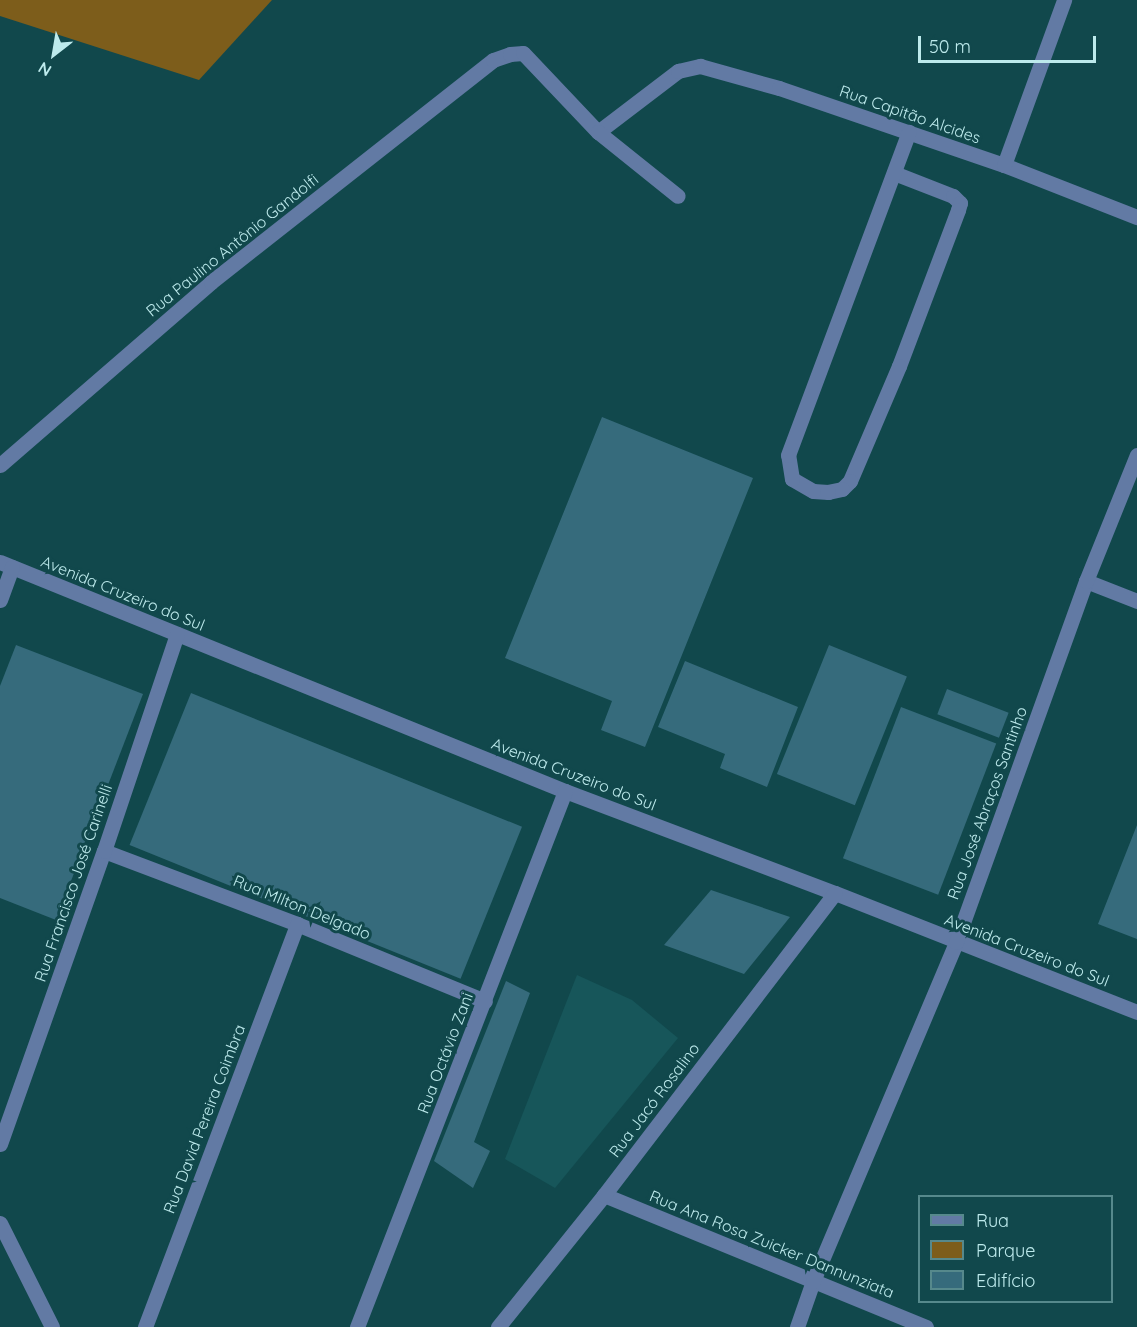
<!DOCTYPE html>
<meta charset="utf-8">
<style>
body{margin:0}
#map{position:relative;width:1137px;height:1327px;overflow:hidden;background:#11484c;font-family:Quicksand,sans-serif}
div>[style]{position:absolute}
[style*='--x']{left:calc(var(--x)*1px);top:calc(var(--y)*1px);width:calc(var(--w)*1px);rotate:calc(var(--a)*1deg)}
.built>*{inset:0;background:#17565a}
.green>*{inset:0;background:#7d5d1b}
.building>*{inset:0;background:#366b7c;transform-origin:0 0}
.minor>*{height:15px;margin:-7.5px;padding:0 7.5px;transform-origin:7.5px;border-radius:7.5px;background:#627aa4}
span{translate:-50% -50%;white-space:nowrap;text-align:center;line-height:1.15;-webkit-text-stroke:6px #11484c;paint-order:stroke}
.street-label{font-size:16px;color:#bdeaec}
.legend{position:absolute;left:918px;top:1195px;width:195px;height:108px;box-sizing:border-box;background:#11484c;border:2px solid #56898c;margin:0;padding:8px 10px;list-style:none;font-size:18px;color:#bdeaec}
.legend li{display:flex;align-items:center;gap:12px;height:30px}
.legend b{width:30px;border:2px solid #56898c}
.north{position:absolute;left:24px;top:24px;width:60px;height:60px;-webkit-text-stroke:4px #11484c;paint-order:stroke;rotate:211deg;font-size:16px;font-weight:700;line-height:24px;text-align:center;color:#bdeaec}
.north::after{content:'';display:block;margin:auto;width:21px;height:27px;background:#bdeaec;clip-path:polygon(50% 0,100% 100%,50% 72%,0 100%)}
.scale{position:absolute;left:918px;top:36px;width:178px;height:27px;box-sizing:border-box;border:3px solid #bdeaec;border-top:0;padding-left:8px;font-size:18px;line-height:21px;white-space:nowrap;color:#bdeaec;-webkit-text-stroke:4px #11484c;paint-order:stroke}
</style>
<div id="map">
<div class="built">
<i style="clip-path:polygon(577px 975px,632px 1000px,678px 1038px,555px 1188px,505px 1159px)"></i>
</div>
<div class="green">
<i style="clip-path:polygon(0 0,272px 0,199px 80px,0 16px)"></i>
</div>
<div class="building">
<i style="clip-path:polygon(602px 417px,753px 478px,645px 747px,601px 730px,612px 701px,505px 658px)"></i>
<i style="clip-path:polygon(16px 645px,143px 694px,56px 920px,0 898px,0 686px)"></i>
<i style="left:829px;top:645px;width:84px;height:139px;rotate:22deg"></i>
<i style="clip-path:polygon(685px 661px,798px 707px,767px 787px,720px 768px,725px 754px,658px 727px)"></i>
<i style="left:947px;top:689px;width:66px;height:27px;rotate:21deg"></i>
<i style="left:191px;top:693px;width:357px;height:164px;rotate:22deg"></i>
<i style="left:901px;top:707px;width:102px;height:162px;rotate:21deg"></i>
<i style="clip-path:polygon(1137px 825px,1137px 939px,1098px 924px)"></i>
<i style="clip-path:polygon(711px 890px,790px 917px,744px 974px,664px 945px)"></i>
<i style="clip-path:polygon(506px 981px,530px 993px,474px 1142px,490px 1151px,473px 1188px,434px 1161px)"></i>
</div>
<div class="minor">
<i style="--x:598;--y:132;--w:101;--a:-37.3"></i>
<i style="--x:678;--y:71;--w:23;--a:-13"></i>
<i style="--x:700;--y:66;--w:82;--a:15.6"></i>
<i style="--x:779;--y:88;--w:238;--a:18.9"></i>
<i style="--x:1004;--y:165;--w:143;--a:21.4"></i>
<i style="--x:1004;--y:165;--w:176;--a:-70"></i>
<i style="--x:894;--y:173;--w:63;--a:21.3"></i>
<i style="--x:953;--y:196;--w:10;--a:45"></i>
<i style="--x:960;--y:203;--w:7;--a:106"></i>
<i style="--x:958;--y:210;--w:167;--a:110.7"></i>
<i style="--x:899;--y:366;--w:125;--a:113.1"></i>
<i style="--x:850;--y:481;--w:11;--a:135"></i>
<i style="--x:842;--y:489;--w:14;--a:168"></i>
<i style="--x:828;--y:492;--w:15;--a:-176"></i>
<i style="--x:813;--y:491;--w:24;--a:-150"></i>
<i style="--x:792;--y:479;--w:24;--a:-99"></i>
<i style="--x:788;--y:455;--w:345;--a:-69.5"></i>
<i style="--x:0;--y:465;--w:279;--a:-40.9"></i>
<i style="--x:211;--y:282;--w:359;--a:-38.2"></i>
<i style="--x:493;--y:60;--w:18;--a:-19"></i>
<i style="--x:510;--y:54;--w:13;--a:-4"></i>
<i style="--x:523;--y:53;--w:109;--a:46.5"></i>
<i style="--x:598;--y:132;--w:102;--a:38.7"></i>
<i style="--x:0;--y:562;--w:610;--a:22.06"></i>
<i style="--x:565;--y:791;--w:289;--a:20.7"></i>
<i style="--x:835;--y:893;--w:325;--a:21.5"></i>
<i style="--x:1086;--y:581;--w:55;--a:21.4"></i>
<i style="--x:0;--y:600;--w:35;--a:-70"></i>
<i style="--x:104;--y:851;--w:206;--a:20.7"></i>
<i style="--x:297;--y:924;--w:203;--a:22.3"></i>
<i style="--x:0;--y:1144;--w:311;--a:-70.5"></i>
<i style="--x:104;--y:851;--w:229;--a:-71.4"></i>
<i style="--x:604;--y:1195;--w:348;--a:22.3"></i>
<i style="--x:0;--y:1223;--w:116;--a:63.4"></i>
<i style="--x:145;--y:1327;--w:431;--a:-69.3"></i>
<i style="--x:357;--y:1327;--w:575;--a:-68.79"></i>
<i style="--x:498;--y:1327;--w:169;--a:-51.2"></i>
<i style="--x:604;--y:1195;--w:380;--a:-52.6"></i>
<i style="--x:797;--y:1327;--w:49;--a:-70.8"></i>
<i style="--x:813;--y:1281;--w:368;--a:-67.1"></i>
<i style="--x:956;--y:942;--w:384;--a:-70.2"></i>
<i style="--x:1086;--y:581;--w:136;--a:-68"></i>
</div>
<div class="street-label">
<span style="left:910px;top:114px;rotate:19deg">Rua Capitão Alcides</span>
<span style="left:232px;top:245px;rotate:-39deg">Rua Paulino Antônio Gandolfi</span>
<span style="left:123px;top:593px;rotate:22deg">Avenida Cruzeiro do Sul</span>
<span style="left:574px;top:774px;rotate:21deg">Avenida Cruzeiro do Sul</span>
<span style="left:987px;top:803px;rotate:-70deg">Rua José Abraços Santinho</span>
<span style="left:73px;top:883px;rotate:-71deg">Rua Francisco José Carinelli</span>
<span style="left:302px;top:907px;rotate:22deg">Rua MIlton Delgado</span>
<span style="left:1027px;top:950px;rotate:21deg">Avenida Cruzeiro do Sul</span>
<span style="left:445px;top:1053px;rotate:-69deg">Rua Octávio Zani</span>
<span style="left:654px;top:1100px;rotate:-53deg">Rua Jacó Rosalino</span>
<span style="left:204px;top:1119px;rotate:-69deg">Rua David Pereira Coimbra</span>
<span style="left:772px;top:1244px;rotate:22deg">Rua Ana Rosa Zuicker Dannunziata</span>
</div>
<ul class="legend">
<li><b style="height:8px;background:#627aa4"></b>Rua</li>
<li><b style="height:16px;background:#7d5d1b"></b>Parque</li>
<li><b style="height:16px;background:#366b7c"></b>Edifício</li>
</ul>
<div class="north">N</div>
<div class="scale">50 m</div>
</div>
